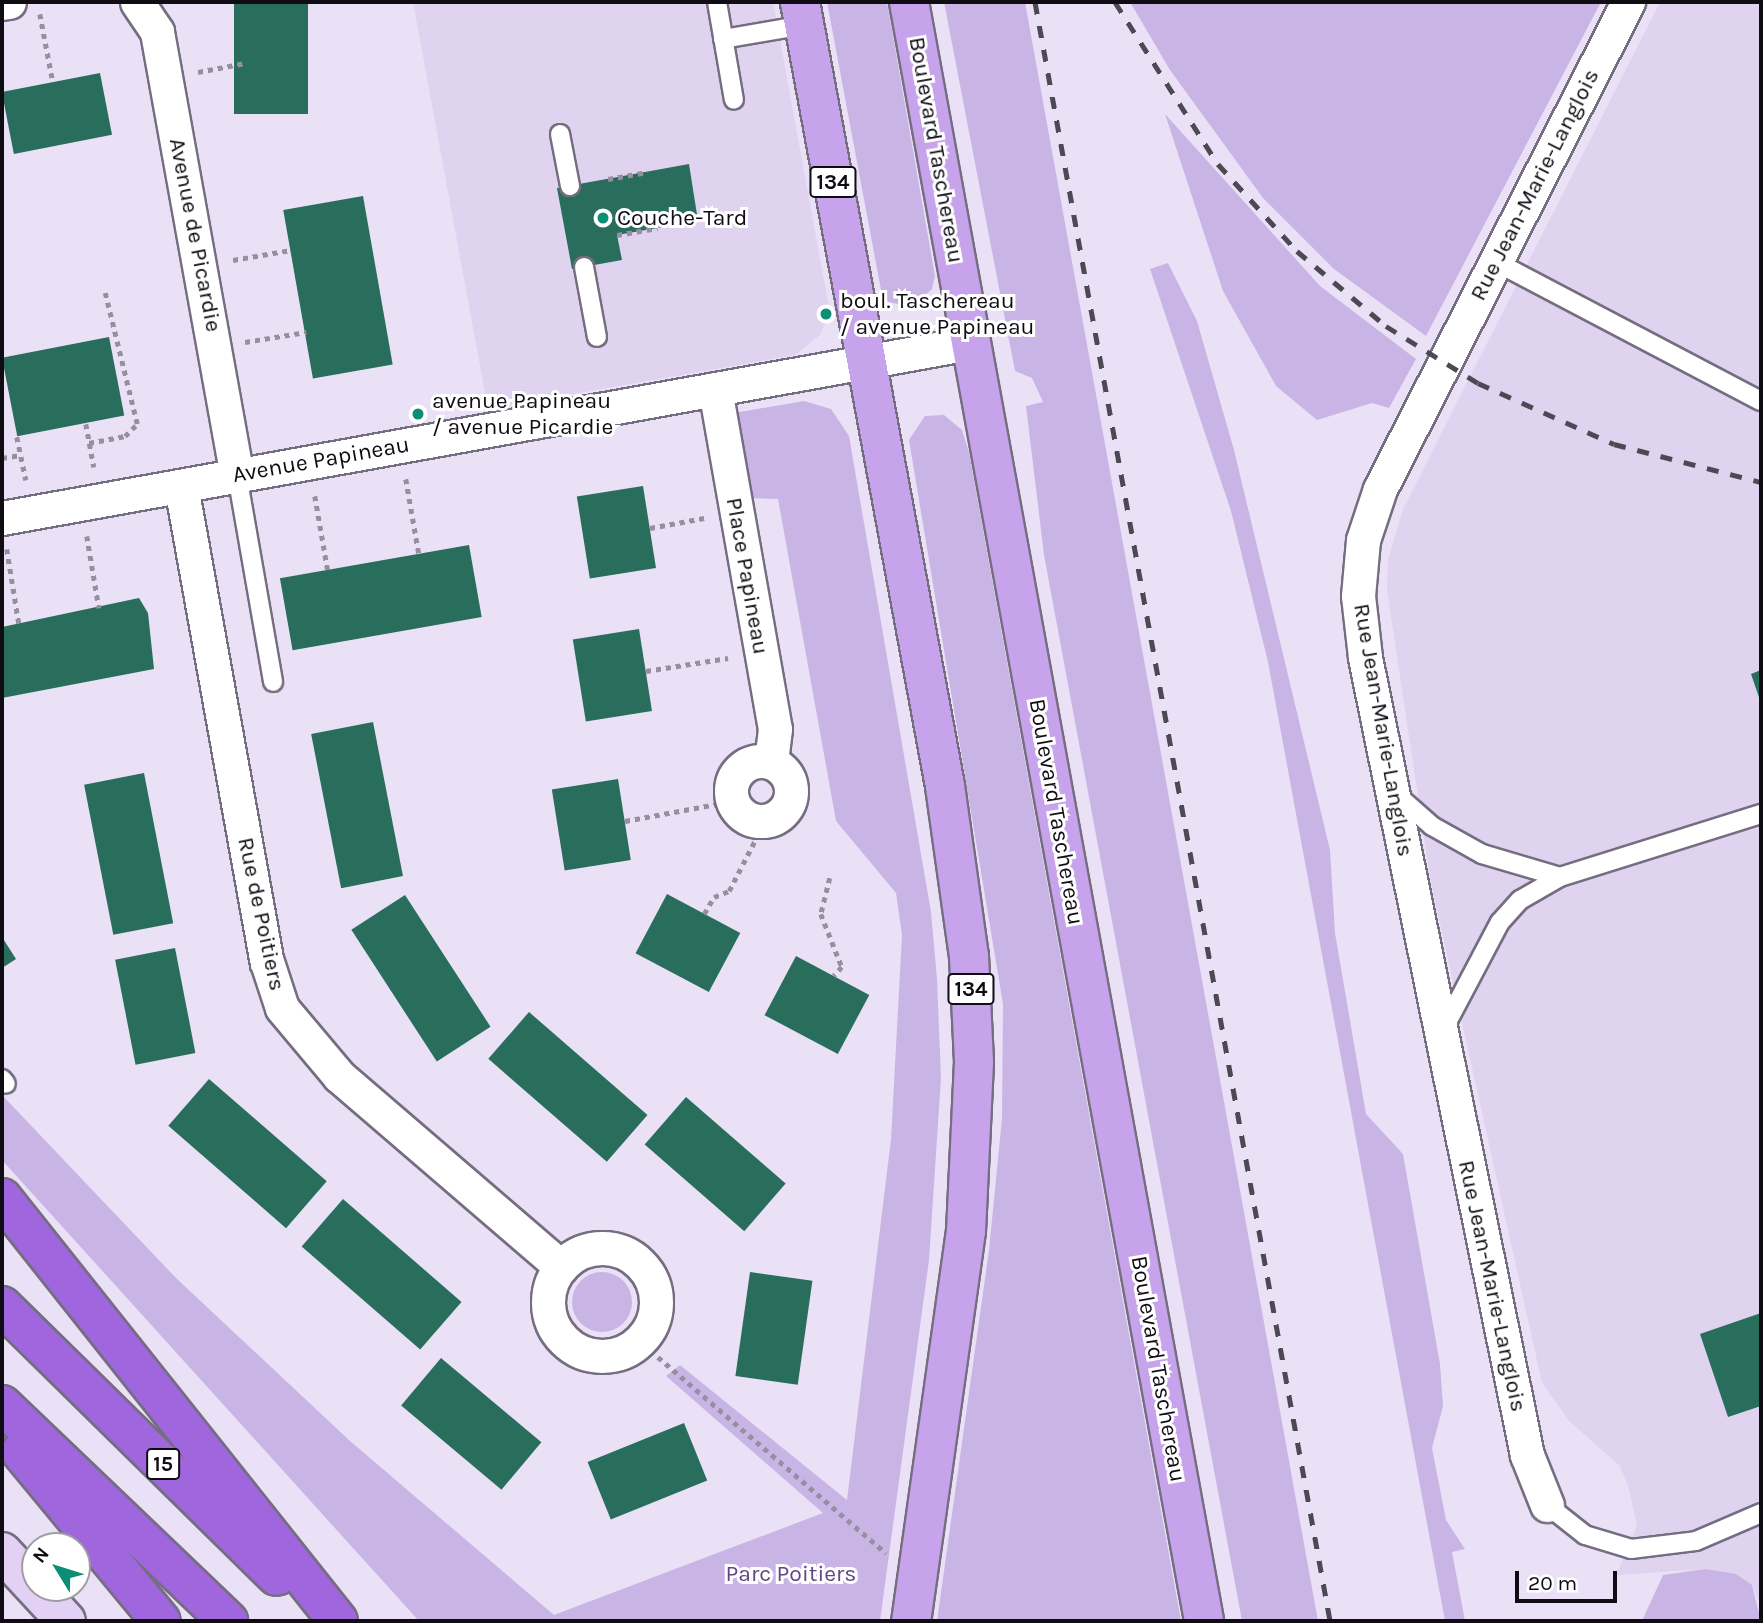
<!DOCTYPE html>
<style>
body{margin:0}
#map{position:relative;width:1763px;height:1623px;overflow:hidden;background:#eae1f7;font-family:Karla,sans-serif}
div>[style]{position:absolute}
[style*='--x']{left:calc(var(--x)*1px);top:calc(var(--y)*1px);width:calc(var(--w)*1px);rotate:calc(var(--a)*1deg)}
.built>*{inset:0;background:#dfd3f0}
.green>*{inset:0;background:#c9b5e5}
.round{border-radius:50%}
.building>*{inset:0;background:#296d5c;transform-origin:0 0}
.path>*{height:4.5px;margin-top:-2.25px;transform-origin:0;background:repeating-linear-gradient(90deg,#968f9f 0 5px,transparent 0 10px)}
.roads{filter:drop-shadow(2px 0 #756d80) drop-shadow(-2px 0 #756d80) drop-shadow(0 2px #756d80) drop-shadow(0 -2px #756d80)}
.lane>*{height:18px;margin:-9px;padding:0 9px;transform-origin:9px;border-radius:9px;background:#fff}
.street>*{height:33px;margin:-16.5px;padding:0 16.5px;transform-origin:16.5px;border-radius:16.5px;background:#fff}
.street>.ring{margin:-16.5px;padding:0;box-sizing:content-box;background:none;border:33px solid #fff;border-radius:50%}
.secondary>*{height:38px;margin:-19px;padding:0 19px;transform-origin:19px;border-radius:19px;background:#e2d1f5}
.primary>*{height:38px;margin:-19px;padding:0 19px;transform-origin:19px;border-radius:19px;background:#c6a3eb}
.highway>*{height:38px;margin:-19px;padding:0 19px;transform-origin:19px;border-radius:19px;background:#a066de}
.rail>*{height:5px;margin-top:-2.5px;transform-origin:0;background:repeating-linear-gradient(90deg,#4d4954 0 12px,transparent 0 24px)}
.dots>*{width:19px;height:19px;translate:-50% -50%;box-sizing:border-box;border:4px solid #fff;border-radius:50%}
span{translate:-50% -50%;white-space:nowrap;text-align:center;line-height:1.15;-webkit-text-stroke:6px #fff;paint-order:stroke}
.shield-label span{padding:2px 5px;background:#fff;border:2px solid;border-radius:5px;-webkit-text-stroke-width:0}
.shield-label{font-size:21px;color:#0f0c13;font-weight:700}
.street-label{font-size:23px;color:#0f0c13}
.poi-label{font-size:23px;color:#0f0c13}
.left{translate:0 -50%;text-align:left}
.park-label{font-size:23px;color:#624584}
.frame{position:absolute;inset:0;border:4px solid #0f0c13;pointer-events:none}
.north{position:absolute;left:21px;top:1532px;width:70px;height:70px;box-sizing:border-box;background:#fff;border:2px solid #9f9ea1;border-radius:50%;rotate:308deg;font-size:19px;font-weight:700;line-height:28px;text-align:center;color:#0f0c13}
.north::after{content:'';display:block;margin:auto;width:24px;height:32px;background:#0c8e74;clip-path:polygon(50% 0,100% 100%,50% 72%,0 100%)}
.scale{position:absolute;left:1515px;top:1571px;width:102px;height:32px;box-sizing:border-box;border:4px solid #0f0c13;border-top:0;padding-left:9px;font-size:21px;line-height:24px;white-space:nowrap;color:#0f0c13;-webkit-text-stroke:5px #fff;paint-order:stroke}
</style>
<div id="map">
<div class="built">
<i style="clip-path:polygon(413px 2px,773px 2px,830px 313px,820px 335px,795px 355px,488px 409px)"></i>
<i style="clip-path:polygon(1660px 2px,1761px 2px,1761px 1607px,1752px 1585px,1705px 1569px,1616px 1575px,1637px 1526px,1628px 1485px,1619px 1465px,1569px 1421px,1542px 1383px,1431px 883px,1387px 590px,1388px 560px,1403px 509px)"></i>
</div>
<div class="green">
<i style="clip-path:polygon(827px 2px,887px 2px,935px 276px,932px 289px,913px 307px,888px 302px,881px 290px)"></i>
<i style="clip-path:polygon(944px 2px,1025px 2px,1318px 1621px,1242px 1621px,1044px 555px,1026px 406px,1043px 402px,1032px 378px,1015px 371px)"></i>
<i style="clip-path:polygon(1130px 2px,1601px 2px,1426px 336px,1334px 269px,1263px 198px,1170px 70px)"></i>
<i style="clip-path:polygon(1165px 114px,1320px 286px,1416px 359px,1389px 408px,1372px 403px,1317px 420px,1276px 386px,1223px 291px)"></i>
<i style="clip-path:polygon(1168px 263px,1197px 321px,1234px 450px,1330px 850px,1335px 933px,1366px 1114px,1403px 1154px,1440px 1364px,1443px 1406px,1432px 1448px,1446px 1520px,1465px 1549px,1452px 1552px,1465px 1621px,1445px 1621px,1268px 662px,1231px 511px,1150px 269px)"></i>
<i style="clip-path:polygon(804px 401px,831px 409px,849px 436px,931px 912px,937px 979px,941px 1078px,929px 1260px,880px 1621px,419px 1621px,2px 1160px,2px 1095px,176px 1278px,350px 1441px,554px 1615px,823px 1513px,666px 1376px,680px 1365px,847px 1500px,891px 1139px,902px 935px,896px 893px,836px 821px,778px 499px,748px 498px,734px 413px)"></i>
<i style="clip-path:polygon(944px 415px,962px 430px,969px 452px,1181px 1621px,937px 1621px,989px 1250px,1002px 1118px,1003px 1004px,909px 440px,925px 416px)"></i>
<i class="round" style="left:572px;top:1272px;width:60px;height:60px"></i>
<i style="clip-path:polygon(1705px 1569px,1736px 1574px,1752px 1585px,1761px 1621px,1642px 1621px,1663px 1575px)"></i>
</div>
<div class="building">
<i style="left:234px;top:2px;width:74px;height:112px"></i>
<i style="left:100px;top:73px;width:63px;height:100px;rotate:79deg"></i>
<i style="clip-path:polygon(689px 164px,698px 221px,617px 235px,622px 260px,572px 269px,557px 188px)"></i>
<i style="left:363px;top:196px;width:171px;height:81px;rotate:80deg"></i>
<i style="left:109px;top:337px;width:80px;height:109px;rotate:79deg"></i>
<i style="left:643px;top:486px;width:83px;height:67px;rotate:81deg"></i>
<i style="left:469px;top:545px;width:73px;height:192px;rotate:80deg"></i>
<i style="clip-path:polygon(139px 598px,148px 613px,154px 669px,2px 698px,2px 627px)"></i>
<i style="left:639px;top:629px;width:83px;height:67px;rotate:81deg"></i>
<i style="clip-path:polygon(1761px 670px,1761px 703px,1751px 674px)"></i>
<i style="left:373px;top:722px;width:157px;height:63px;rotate:79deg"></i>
<i style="left:144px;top:773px;width:153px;height:61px;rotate:79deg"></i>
<i style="left:618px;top:779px;width:82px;height:67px;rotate:81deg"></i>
<i style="left:667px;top:894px;width:83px;height:67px;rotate:28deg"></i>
<i style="left:405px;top:895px;width:157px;height:64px;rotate:57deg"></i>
<i style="clip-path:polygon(2px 937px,16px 959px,2px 968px)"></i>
<i style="left:175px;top:948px;width:107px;height:61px;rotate:79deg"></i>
<i style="left:796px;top:956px;width:83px;height:67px;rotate:28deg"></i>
<i style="left:529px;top:1012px;width:157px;height:62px;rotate:41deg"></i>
<i style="left:209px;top:1079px;width:156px;height:62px;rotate:41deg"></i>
<i style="left:686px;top:1097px;width:132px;height:63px;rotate:41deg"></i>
<i style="left:343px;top:1199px;width:157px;height:63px;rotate:41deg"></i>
<i style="left:750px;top:1272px;width:63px;height:105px;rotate:8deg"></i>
<i style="clip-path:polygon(1761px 1313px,1761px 1406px,1728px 1417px,1700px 1334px)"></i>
<i style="left:441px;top:1358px;width:131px;height:62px;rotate:40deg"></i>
<i style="left:684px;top:1423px;width:62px;height:104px;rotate:68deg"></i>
</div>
<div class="path">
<i style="--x:40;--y:14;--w:69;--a:79.2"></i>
<i style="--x:198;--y:72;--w:48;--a:-10.8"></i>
<i style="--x:608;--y:179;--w:40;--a:-10"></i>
<i style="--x:617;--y:235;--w:41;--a:-9.9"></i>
<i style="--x:233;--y:260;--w:59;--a:-9.8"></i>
<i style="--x:245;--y:342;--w:62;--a:-9.3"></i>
<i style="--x:86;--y:424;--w:44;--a:79.5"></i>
<i style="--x:17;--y:437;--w:44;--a:78.2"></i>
<i style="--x:89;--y:443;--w:37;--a:-11"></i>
<i style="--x:125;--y:436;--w:17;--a:-45"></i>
<i style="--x:137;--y:424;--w:135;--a:-103.7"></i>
<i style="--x:2;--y:458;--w:19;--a:-9"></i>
<i style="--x:406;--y:479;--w:76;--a:80.2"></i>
<i style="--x:315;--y:496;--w:76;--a:80.2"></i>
<i style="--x:650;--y:528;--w:55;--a:-10.5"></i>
<i style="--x:87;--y:536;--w:73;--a:80.5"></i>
<i style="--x:7;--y:549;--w:76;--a:80.9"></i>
<i style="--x:646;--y:671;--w:83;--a:-9"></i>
<i style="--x:625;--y:821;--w:110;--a:-10.5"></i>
<i style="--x:830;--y:878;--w:37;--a:104"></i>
<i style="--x:821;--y:914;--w:57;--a:68.4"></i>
<i style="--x:842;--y:967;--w:12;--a:132"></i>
<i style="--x:704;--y:914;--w:20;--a:-60"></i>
<i style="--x:714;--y:897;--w:16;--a:-22"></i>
<i style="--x:729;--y:891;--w:79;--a:-62.8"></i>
<i style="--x:658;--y:1357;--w:301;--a:40.7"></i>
</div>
<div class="roads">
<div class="lane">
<i style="--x:717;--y:2;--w:99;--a:80.2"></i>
<i style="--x:723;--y:39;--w:82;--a:-9.8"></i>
<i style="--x:560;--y:134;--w:53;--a:79.1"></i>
<i style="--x:1496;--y:262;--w:299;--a:27.7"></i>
<i style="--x:584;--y:267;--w:71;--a:79.5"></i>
<i style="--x:237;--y:475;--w:210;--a:80.1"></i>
<i style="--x:1398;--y:796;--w:45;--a:41.4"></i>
<i style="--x:1432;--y:826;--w:57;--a:29.2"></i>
<i style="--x:1482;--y:854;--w:81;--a:16.4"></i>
<i style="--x:1560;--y:877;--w:46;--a:150.1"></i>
<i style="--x:1520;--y:900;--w:30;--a:132"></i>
<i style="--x:1500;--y:922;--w:120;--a:117.8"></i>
<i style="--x:1560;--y:877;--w:211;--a:-17.4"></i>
<i style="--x:2;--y:1079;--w:6;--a:51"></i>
<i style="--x:1547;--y:1505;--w:48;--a:38.3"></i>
<i style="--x:1585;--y:1535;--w:48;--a:16.9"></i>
<i style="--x:1631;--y:1549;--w:65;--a:-7"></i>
<i style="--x:1696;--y:1541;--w:71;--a:-23.3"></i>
</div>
<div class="street">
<i style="--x:137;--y:2;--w:36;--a:56"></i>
<i style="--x:157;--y:32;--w:450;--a:79.8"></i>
<i style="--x:2;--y:3;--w:7;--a:-8"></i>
<i style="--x:715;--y:389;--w:345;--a:80"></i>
<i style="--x:775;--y:729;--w:33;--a:97"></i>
<i style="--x:181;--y:486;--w:484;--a:79.8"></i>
<i style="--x:267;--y:962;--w:48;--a:71.9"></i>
<i style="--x:282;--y:1008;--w:89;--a:50"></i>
<i style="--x:339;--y:1076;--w:293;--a:40.7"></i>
<i style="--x:2;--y:518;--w:984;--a:-10.25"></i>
<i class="ring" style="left:731px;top:761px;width:27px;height:27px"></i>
<i class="ring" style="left:548px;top:1248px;width:75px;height:75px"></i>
<i style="--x:1547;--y:1505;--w:54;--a:-111.8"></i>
<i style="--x:1527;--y:1455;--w:814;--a:-101.48"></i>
<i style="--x:1365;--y:657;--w:61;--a:-96.5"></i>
<i style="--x:1358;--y:596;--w:56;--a:-84.9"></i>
<i style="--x:1363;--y:540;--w:54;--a:-71.6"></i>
<i style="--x:1380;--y:489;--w:547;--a:-63.01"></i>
</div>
<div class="secondary">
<i style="--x:2;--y:1552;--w:94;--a:47.2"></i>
</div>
<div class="primary">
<i style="--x:800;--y:2;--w:797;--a:79.52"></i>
<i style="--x:945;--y:786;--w:172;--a:82"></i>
<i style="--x:969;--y:956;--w:106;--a:87.3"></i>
<i style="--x:974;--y:1062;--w:169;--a:92.7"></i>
<i style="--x:966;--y:1231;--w:394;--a:98"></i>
<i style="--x:909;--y:2;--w:1646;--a:79.67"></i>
</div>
<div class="highway">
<i style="--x:2;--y:1198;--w:540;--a:51.54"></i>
<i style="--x:2;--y:1306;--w:385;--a:44.5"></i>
<i style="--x:2;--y:1405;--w:313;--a:43.7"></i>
<i style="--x:21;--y:1452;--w:219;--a:50.4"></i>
</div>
</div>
<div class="rail">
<i style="--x:1035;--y:2;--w:1646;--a:79.67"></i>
<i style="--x:1115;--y:2;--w:192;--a:57.6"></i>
<i style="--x:1218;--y:164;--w:118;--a:47.8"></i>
<i style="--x:1297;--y:251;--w:116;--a:40.1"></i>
<i style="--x:1386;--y:326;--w:108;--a:31.8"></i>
<i style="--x:1478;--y:383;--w:149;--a:24.2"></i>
<i style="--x:1614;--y:444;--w:152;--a:14.5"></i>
</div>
<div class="dots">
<i style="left:603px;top:218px;background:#0c8e74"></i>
<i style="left:826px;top:314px;background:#0c8e74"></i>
<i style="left:418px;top:414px;background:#0c8e74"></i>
</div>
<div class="shield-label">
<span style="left:833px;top:182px">134</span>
<span style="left:971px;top:989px">134</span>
<span style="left:163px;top:1464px">15</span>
</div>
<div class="street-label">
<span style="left:936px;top:150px;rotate:80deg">Boulevard Taschereau</span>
<span style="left:1535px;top:185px;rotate:-63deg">Rue Jean-Marie-Langlois</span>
<span style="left:195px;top:235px;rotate:79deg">Avenue de Picardie</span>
<span style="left:321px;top:460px;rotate:-10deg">Avenue Papineau</span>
<span style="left:747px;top:576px;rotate:80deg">Place Papineau</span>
<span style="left:1383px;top:730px;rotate:80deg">Rue Jean-Marie-Langlois</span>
<span style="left:1056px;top:812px;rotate:80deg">Boulevard Taschereau</span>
<span style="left:261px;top:914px;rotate:78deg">Rue de Poitiers</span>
<span style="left:1492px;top:1286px;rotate:78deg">Rue Jean-Marie-Langlois</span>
<span style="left:1158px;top:1369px;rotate:80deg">Boulevard Taschereau</span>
</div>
<div class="poi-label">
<span class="left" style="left:617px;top:218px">Couche-Tard</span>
<span class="left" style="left:840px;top:314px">boul. Taschereau<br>/ avenue Papineau</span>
<span class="left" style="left:432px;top:414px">avenue Papineau<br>/ avenue Picardie</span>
</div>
<div class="park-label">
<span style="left:791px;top:1574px">Parc Poitiers</span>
</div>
<div class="frame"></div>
<div class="north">N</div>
<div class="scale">20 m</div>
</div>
